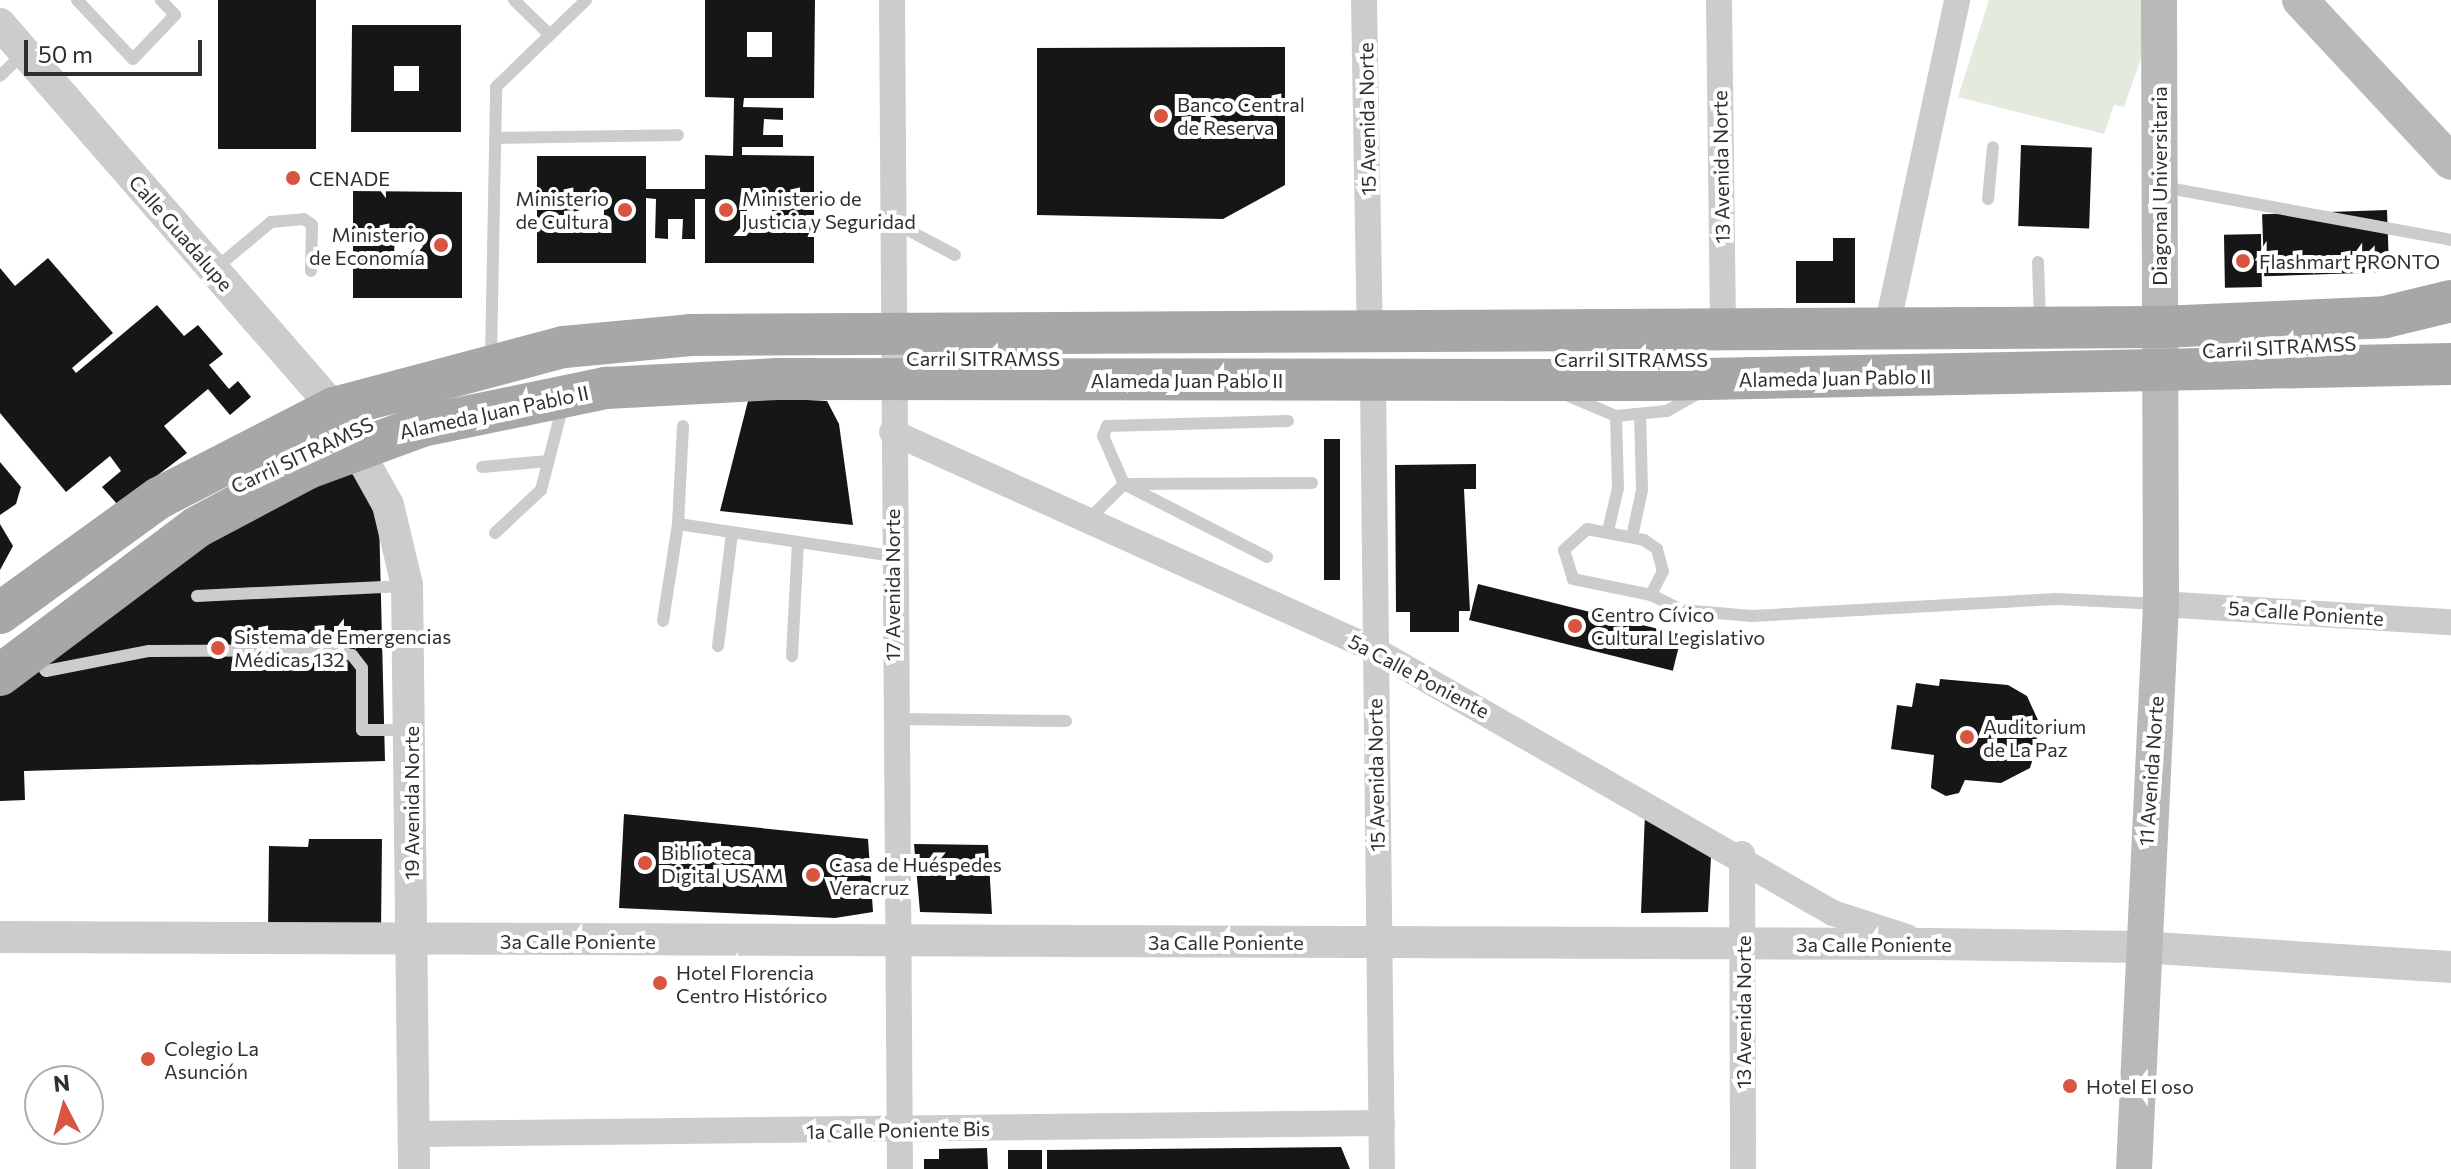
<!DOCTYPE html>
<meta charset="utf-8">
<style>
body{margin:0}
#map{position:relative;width:2451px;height:1169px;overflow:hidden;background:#fff;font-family:Commissioner,sans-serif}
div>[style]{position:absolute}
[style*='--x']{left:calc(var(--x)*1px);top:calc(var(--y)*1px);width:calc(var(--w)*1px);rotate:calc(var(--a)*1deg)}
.green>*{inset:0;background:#e3ebdf}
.building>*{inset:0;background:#161616;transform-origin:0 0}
.service>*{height:12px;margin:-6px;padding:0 6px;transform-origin:6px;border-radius:6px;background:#ccc}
.minor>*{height:26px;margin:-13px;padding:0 13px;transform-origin:13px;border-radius:13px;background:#ccc}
.tertiary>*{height:32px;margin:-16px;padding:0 16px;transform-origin:16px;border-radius:16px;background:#ccc}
.secondary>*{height:36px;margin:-18px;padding:0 18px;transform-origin:18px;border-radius:18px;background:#b9b9b9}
.primary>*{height:42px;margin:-21px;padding:0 21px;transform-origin:21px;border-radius:21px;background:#a7a7a7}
.dots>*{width:22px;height:22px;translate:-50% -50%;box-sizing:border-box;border:4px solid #fff;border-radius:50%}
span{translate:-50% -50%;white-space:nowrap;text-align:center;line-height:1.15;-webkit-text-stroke:8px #fff;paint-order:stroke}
.poi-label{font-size:20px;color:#2f2f2f}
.left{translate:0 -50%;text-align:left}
.right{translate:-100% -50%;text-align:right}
.street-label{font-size:20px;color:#2f2f2f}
.north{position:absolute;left:24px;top:1065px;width:80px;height:80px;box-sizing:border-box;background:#fff;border:2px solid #acacac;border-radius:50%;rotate:354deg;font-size:22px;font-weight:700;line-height:32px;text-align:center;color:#2f2f2f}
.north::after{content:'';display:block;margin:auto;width:28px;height:36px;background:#d75541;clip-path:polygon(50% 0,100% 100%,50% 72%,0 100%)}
.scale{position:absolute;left:24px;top:40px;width:178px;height:36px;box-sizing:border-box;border:4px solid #2f2f2f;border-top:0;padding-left:10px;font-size:24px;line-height:28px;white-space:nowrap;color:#2f2f2f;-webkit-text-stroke:6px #fff;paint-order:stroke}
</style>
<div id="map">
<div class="green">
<i style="clip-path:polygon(1989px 0,2145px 0,2144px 50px,2124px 107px,2114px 105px,2104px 134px,1958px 97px)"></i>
</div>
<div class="building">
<i style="left:218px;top:0;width:98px;height:149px"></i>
<i style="clip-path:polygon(evenodd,705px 0,815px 0,814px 98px,744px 98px,743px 107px,783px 108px,783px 120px,764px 119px,763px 135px,783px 135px,783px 147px,742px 147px,742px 155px,814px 156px,814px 263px,705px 263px,705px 199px,695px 199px,695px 239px,682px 239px,683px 219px,668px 219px,668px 239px,655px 238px,656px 199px,646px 198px,646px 263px,537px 263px,537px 156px,646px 156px,646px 189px,705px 189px,705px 155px,733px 156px,734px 98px,705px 97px,705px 0,747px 32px,772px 32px,772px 57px,747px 57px,747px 32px,705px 0,579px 196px,604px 197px,604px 222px,579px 222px,579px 196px,705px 0,747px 196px,772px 196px,772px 221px,747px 222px,747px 196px)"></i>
<i style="clip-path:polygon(evenodd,352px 25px,461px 25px,461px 132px,351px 132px,352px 25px,394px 66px,419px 66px,419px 91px,394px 91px,394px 66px)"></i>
<i style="clip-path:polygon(1285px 47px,1285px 185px,1223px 219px,1037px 215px,1037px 48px)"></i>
<i style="left:2021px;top:145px;width:71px;height:81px;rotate:2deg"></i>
<i style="clip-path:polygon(evenodd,353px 191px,462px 192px,462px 298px,353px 298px,353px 191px,395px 232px,420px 232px,420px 258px,394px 257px,395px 232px)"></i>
<i style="left:2387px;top:210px;width:62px;height:125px;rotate:88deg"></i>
<i style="left:2261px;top:234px;width:53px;height:37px;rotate:89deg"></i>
<i style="clip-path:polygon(1833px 238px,1855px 238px,1855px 303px,1796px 303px,1796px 261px,1833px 261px)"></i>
<i style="clip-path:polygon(48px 258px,113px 333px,72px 368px,76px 373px,157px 305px,184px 336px,198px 325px,223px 354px,209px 365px,229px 389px,238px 381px,251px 397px,230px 415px,208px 389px,164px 426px,187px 453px,118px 505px,102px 487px,121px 471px,110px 456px,66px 492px,0 413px,0 268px,15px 286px)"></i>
<i style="clip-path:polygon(749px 397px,827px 401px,839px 424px,853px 525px,720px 511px)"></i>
<i style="left:1324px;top:439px;width:16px;height:141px"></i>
<i style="clip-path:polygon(0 462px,21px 487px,16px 504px,0 515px)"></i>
<i style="clip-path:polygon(1476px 464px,1476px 489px,1464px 489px,1470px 611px,1459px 611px,1459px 632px,1410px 632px,1410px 612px,1396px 612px,1395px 465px)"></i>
<i style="clip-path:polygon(346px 469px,364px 484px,379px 517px,385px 761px,24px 771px,25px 800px,0 801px,0 691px,204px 537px)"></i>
<i style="clip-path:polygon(0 524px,13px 546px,0 570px)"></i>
<i style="left:1478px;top:584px;width:210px;height:37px;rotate:14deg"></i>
<i style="clip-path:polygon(1940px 679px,2008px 685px,2027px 696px,2042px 729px,2030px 768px,2001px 783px,1965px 780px,1959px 793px,1946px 796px,1931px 788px,1934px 755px,1891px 749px,1897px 705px,1912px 707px,1916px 683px,1939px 686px)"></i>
<i style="clip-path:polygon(1645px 813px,1711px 857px,1708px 912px,1641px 913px)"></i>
<i style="clip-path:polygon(624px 814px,868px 839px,873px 912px,835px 918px,619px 908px)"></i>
<i style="clip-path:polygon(309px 839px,382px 839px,381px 930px,268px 928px,269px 846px,308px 847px)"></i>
<i style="clip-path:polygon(914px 844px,988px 845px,992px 914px,920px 912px)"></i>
<i style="clip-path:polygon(1341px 1147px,1350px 1169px,1047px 1169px,1047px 1150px)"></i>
<i style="clip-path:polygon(987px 1148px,988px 1169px,924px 1169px,924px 1159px,939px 1159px,939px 1149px)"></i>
<i style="left:1042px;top:1150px;width:19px;height:34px;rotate:90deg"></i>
</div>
<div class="service">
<i style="--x:77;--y:0;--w:81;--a:46.5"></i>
<i style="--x:133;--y:59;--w:61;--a:-46.3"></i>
<i style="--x:175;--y:15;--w:21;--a:-133"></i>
<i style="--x:514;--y:0;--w:50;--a:44.2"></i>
<i style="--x:0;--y:76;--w:32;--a:-44"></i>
<i style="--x:495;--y:138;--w:183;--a:-0.9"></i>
<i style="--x:2163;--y:187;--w:293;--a:10.4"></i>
<i style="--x:1988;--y:199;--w:52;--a:-84.5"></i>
<i style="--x:893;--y:222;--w:70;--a:28"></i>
<i style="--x:2038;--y:262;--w:61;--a:88.1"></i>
<i style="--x:216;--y:268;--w:72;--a:-39.9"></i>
<i style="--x:271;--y:222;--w:33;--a:-5"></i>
<i style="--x:304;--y:219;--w:10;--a:37"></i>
<i style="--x:312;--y:225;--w:46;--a:91.2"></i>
<i style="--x:491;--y:358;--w:271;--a:-88.9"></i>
<i style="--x:496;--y:87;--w:125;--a:-44"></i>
<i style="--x:1557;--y:391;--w:64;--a:23"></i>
<i style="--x:1616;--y:416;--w:51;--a:-5.6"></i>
<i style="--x:1667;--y:411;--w:40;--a:-29.7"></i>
<i style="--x:683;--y:426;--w:98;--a:92.9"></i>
<i style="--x:678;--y:524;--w:216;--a:8.5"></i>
<i style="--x:482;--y:467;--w:66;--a:-5.2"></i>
<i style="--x:1088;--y:520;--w:51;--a:-45"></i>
<i style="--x:1124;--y:484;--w:188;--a:-0.3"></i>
<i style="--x:1587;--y:529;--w:58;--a:10.9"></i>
<i style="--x:1644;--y:540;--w:16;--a:35"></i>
<i style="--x:1657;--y:549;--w:23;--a:75"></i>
<i style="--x:1663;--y:571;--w:27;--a:117"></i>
<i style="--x:1651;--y:595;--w:80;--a:-168.4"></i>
<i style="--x:1573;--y:579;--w:30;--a:-107"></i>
<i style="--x:1564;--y:550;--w:31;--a:-42"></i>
<i style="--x:1608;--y:531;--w:44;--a:-76.9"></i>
<i style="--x:1618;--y:488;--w:72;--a:-91.6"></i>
<i style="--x:495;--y:533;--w:63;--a:-43.1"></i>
<i style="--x:541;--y:490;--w:88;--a:-75.5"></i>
<i style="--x:1632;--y:537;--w:48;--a:-78"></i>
<i style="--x:1642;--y:490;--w:74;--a:-91.5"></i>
<i style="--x:1267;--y:557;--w:161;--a:-153"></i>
<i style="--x:1124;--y:484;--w:52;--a:-113.6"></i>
<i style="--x:1103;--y:436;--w:11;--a:-68"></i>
<i style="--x:1107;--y:426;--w:181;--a:-1.6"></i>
<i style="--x:1651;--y:595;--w:34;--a:26"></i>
<i style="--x:1682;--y:610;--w:70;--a:4.9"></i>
<i style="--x:1752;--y:616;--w:305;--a:-3.2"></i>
<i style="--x:2057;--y:599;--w:103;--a:2.8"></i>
<i style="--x:197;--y:596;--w:207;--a:-2.8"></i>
<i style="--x:663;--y:621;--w:98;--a:-81.2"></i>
<i style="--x:718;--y:646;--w:113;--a:-82.9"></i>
<i style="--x:792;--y:656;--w:113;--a:-87"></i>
<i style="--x:34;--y:657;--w:18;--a:49"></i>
<i style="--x:46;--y:671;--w:105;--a:-11"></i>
<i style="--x:149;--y:651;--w:184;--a:-0.3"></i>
<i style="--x:333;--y:650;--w:20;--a:15"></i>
<i style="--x:352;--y:655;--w:16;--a:52"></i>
<i style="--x:362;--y:668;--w:62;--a:90"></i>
<i style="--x:362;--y:730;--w:44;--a:0"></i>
<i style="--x:896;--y:719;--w:170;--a:0.7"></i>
</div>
<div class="minor">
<i style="--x:892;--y:0;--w:1169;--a:89.61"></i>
<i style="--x:1364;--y:0;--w:333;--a:89"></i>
<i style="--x:1719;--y:0;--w:334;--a:89.3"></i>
<i style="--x:1886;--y:332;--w:340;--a:-77.9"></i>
<i style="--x:1373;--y:381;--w:788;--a:89.35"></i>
<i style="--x:892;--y:432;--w:530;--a:24.29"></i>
<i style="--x:1375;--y:650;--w:528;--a:29.87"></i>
<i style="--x:1833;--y:913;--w:78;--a:18"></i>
<i style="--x:2161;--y:604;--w:291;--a:3.6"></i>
<i style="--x:1742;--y:854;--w:315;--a:89.8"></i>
<i style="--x:414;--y:1134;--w:968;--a:-0.65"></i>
</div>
<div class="tertiary">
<i style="--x:0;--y:24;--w:509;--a:48.98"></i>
<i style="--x:334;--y:408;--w:111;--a:60.9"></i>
<i style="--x:388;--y:505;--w:82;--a:76.6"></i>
<i style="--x:407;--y:585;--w:584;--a:89.31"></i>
<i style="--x:0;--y:937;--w:1932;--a:0.21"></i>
<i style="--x:1932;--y:944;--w:208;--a:0.8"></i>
<i style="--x:2140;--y:947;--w:312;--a:3.7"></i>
</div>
<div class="secondary">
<i style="--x:2300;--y:0;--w:221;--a:47"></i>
<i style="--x:2134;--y:1169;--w:566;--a:-87.26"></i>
<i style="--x:2161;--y:604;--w:604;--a:-90.19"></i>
</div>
<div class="primary">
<i style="--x:0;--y:613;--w:196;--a:-35.9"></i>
<i style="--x:159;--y:498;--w:197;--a:-27.2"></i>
<i style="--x:334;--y:408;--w:238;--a:-14.9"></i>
<i style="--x:564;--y:347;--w:127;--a:-5.4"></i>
<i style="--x:690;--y:335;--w:1470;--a:-0.31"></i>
<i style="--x:2160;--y:327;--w:225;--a:-2.5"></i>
<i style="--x:2385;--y:317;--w:68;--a:-13.6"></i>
<i style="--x:0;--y:675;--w:246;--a:-36.9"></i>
<i style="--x:197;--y:527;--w:126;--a:-28"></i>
<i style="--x:308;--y:468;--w:121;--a:-20.2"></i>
<i style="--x:422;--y:426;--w:188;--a:-11.7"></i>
<i style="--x:606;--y:388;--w:172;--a:-3"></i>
<i style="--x:778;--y:379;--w:879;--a:0.07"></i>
<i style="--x:1657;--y:380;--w:794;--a:-1.15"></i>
</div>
<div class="dots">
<i style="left:1161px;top:116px;background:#d75541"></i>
<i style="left:293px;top:178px;background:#d75541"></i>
<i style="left:625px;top:210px;background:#d75541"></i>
<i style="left:726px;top:210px;background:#d75541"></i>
<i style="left:441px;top:245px;background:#d75541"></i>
<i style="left:2243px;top:261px;background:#d75541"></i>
<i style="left:1575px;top:626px;background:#d75541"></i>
<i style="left:218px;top:648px;background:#d75541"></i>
<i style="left:1967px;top:737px;background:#d75541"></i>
<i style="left:645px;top:863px;background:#d75541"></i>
<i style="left:813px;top:875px;background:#d75541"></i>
<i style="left:660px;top:983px;background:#d75541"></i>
<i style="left:148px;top:1059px;background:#d75541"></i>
<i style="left:2070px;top:1086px;background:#d75541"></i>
</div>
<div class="poi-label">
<span class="left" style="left:1177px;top:116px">Banco Central<br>de Reserva</span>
<span class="left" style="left:309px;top:178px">CENADE</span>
<span class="right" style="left:609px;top:210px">Ministerio<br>de Cultura</span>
<span class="left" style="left:742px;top:210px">Ministerio de<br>Justicia y Seguridad</span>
<span class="right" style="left:425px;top:246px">Ministerio<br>de Economía</span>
<span class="left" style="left:2259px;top:261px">Flashmart PRONTO</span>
<span class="left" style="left:1591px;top:626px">Centro Cívico<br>Cultural Legislativo</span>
<span class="left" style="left:234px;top:648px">Sistema de Emergencias<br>Médicas 132</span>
<span class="left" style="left:1983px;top:738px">Auditorium<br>de La Paz</span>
<span class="left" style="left:661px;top:864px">Biblioteca<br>Digital USAM</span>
<span class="left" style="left:829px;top:876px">Casa de Huéspedes<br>Veracruz</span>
<span class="left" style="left:676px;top:984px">Hotel Florencia<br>Centro Histórico</span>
<span class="left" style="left:164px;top:1060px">Colegio La<br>Asunción</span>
<span class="left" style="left:2086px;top:1086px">Hotel El oso</span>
</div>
<div class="street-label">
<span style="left:1367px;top:119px;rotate:-91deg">15 Avenida Norte</span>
<span style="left:1721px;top:167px;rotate:-91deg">13 Avenida Norte</span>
<span style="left:2159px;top:186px;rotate:-90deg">Diagonal Universitaria</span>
<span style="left:181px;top:233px;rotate:49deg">Calle Guadalupe</span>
<span style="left:2279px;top:347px;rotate:-3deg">Carril SITRAMSS</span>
<span style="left:983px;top:358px">Carril SITRAMSS</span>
<span style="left:1631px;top:359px">Carril SITRAMSS</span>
<span style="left:1835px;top:378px;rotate:-1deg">Alameda Juan Pablo II</span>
<span style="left:1187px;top:380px">Alameda Juan Pablo II</span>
<span style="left:494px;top:412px;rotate:-12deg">Alameda Juan Pablo II</span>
<span style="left:302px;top:455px;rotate:-25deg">Carril SITRAMSS</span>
<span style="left:892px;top:585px;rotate:-90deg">17 Avenida Norte</span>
<span style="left:2306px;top:613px;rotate:4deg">5a Calle Poniente</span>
<span style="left:1419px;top:676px;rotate:28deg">5a Calle Poniente</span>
<span style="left:2151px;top:771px;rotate:-86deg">11 Avenida Norte</span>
<span style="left:1376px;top:775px;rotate:-91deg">15 Avenida Norte</span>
<span style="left:411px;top:803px;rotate:-90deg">19 Avenida Norte</span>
<span style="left:578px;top:941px">3a Calle Poniente</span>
<span style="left:1226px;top:942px">3a Calle Poniente</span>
<span style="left:1874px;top:944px">3a Calle Poniente</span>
<span style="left:1743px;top:1012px;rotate:-90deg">13 Avenida Norte</span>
<span style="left:898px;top:1130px;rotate:-1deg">1a Calle Poniente Bis</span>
</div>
<div class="north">N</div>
<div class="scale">50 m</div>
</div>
